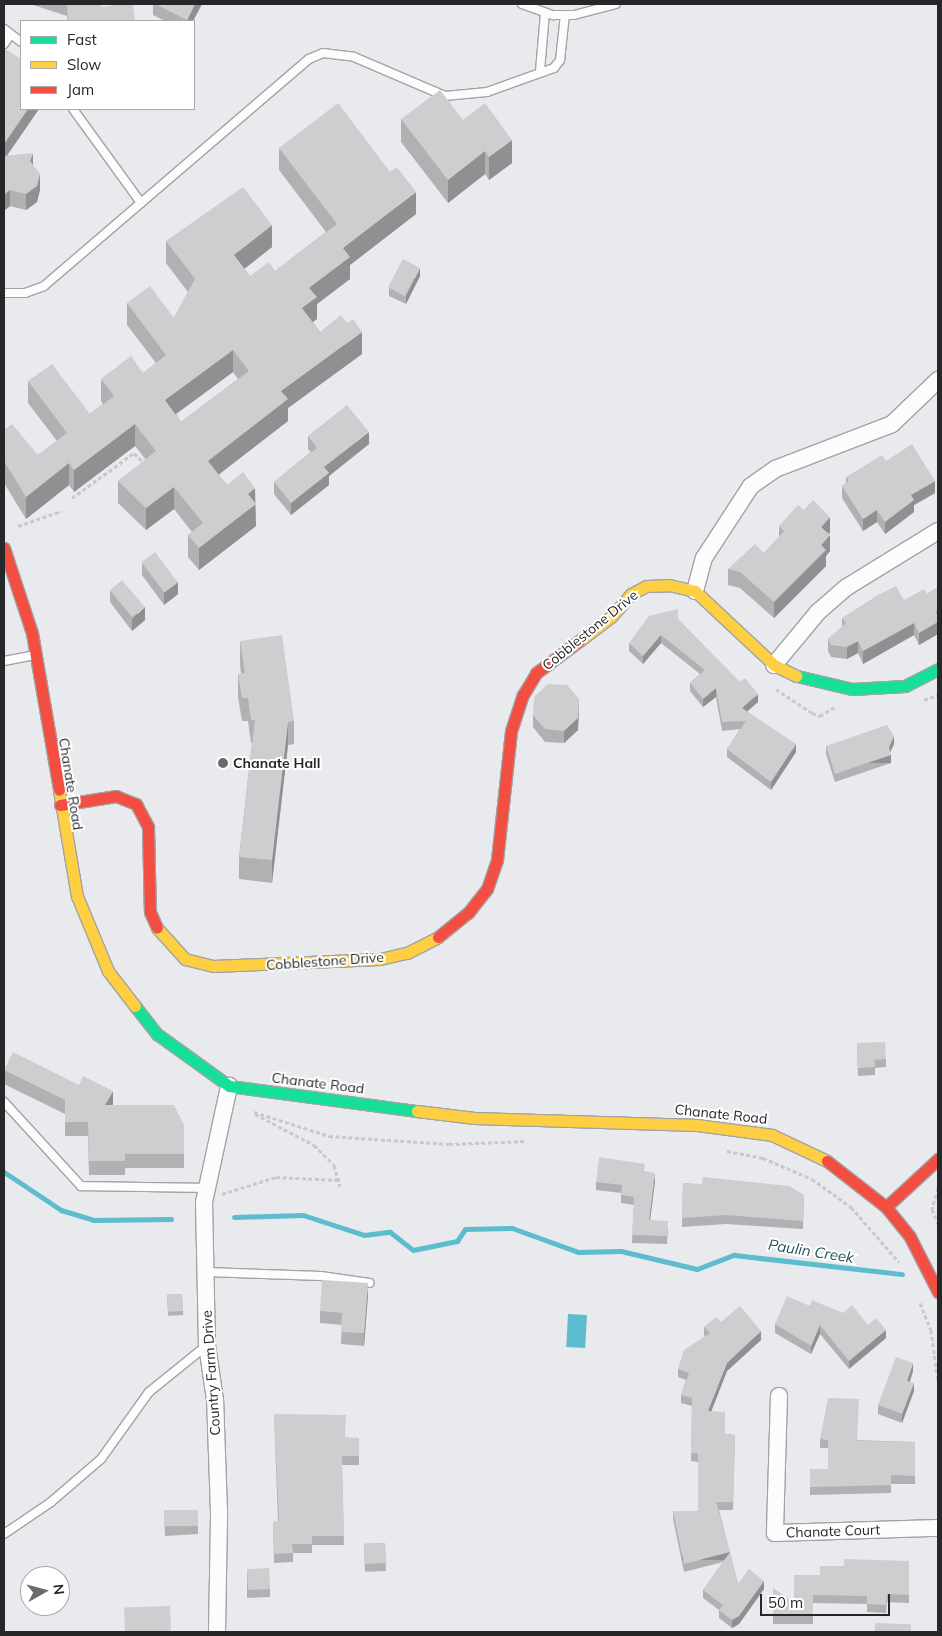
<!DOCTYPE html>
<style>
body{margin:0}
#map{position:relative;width:942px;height:1636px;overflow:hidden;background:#e9eaed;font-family:Mulish,sans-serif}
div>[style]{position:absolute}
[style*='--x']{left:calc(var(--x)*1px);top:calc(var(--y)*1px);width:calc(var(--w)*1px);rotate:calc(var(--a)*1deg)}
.water>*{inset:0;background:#5dbccd;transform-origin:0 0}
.stream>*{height:5px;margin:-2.5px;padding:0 2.5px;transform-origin:2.5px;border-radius:2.5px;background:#5dbccd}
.path>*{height:3px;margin-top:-1.5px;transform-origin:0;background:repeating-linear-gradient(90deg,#c9c9ca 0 4px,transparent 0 6.5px)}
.roads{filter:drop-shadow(1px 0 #a3a3a5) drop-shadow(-1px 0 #a3a3a5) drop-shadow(0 1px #a3a3a5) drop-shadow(0 -1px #a3a3a5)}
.lane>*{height:8px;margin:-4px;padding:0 4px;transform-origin:4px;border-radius:4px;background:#fcfcfc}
.street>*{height:16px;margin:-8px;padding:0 8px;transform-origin:8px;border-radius:8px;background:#fcfcfc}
.fast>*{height:11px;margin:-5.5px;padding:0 5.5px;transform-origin:5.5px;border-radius:5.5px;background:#16e098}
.slow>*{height:11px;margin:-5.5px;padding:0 5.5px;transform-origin:5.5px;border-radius:5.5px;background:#ffcf43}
.jam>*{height:11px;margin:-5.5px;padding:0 5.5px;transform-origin:5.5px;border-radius:5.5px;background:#f24e42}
.wall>*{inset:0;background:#b1b1b3;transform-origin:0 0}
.shaded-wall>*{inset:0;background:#909092;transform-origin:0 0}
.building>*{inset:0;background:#ceced0;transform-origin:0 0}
.dots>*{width:14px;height:14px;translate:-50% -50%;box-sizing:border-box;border:2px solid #fff;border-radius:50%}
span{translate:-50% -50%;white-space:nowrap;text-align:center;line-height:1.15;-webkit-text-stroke:4px #fff;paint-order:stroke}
.street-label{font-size:14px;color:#262728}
.poi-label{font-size:14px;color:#262728;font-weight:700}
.left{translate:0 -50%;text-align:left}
.water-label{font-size:15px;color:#1f525c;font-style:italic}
.frame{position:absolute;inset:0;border:5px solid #262728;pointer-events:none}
.legend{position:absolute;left:20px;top:20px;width:175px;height:90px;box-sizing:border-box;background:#fff;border:1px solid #a8a9a9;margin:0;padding:6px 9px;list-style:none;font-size:15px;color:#262728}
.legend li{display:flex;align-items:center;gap:10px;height:25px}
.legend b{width:25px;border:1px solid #a8a9a9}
.north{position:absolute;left:20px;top:1566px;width:50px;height:50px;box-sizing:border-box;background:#fff;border:1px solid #a8a9a9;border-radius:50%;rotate:83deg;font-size:14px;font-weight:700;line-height:20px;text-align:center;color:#262728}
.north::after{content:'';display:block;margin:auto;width:18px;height:22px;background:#6a6b6d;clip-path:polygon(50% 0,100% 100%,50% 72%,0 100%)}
.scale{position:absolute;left:760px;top:1594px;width:130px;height:22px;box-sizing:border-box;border:2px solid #262728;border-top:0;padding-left:6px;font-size:15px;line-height:18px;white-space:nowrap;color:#262728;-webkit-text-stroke:4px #fff;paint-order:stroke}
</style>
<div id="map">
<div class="water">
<i style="left:568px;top:1314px;width:19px;height:33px;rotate:3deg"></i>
</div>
<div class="stream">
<i style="--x:4;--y:1172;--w:69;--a:33.7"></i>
<i style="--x:61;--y:1210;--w:34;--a:17"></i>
<i style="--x:93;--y:1220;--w:78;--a:-0.7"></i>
<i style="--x:234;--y:1217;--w:69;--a:-1.7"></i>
<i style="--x:303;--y:1215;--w:64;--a:18.2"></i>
<i style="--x:364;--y:1235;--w:26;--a:-7"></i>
<i style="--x:390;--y:1232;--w:29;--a:38"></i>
<i style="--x:413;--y:1250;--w:45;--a:-11.6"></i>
<i style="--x:457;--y:1241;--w:14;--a:-56"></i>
<i style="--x:465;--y:1229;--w:47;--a:-1.2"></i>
<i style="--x:512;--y:1228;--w:70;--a:20"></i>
<i style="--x:578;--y:1252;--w:43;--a:-1.3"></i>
<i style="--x:621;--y:1251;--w:78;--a:13.3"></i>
<i style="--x:697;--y:1269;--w:40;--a:-21"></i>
<i style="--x:734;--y:1255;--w:169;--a:6.5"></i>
</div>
<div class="path">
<i style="--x:72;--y:498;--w:77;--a:-36"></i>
<i style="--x:134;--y:453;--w:17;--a:45"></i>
<i style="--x:18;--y:526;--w:46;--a:-19.2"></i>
<i style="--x:776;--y:689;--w:43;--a:33.7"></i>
<i style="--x:812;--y:713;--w:9;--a:21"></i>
<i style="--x:820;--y:716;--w:19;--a:-32"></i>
<i style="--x:924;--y:700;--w:15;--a:-20"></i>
<i style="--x:254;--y:1112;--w:79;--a:17.7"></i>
<i style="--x:329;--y:1136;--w:120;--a:3.8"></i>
<i style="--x:449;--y:1144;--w:77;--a:-2.2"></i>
<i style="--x:255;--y:1114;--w:67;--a:27.7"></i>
<i style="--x:314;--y:1145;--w:28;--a:45"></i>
<i style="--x:334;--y:1165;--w:22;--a:74"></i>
<i style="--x:727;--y:1151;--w:37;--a:11"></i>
<i style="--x:763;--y:1158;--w:53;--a:23.2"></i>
<i style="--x:812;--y:1179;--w:48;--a:35.7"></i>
<i style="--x:851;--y:1207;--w:73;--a:48.9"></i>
<i style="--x:938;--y:1188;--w:22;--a:106"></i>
<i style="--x:932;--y:1209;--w:16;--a:68"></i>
<i style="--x:222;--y:1194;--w:57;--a:-17.5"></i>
<i style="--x:276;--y:1177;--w:63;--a:2.7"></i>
<i style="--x:920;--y:1303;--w:29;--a:68"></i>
<i style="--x:931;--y:1330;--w:52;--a:82.3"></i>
</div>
<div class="roads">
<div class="lane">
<i style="--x:522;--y:4;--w:33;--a:20"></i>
<i style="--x:553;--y:15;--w:21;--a:0"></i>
<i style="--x:574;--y:15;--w:43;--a:-14.7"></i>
<i style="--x:4;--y:29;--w:21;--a:37"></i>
<i style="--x:4;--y:44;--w:11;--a:-56"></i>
<i style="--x:540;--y:71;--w:58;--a:-85.1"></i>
<i style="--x:73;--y:109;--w:116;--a:54.1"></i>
<i style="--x:4;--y:293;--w:21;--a:0"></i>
<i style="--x:25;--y:293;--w:20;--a:-20"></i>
<i style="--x:44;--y:286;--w:349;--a:-40.6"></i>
<i style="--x:309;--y:59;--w:15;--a:-23"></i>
<i style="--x:323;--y:53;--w:31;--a:7"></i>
<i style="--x:354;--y:57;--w:99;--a:23.2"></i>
<i style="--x:445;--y:96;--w:42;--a:-5.4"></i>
<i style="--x:487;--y:92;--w:71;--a:-19.7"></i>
<i style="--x:554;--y:68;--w:10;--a:-53"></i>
<i style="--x:560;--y:60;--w:45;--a:-83.7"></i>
<i style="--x:4;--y:661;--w:31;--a:-11"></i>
<i style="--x:4;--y:1102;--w:114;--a:47.5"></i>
<i style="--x:81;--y:1186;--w:126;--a:0.9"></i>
<i style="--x:206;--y:1272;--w:115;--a:2"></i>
<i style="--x:321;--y:1276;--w:49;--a:8.1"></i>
<i style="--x:4;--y:1534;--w:57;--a:-34.2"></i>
<i style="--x:51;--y:1502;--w:66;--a:-40.7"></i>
<i style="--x:101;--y:1459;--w:82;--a:-54.4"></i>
<i style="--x:149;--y:1392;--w:75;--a:-39"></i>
</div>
<div class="street">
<i style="--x:695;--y:591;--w:34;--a:-75"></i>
<i style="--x:704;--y:558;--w:86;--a:-56.9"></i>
<i style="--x:751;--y:486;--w:29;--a:-35"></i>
<i style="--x:775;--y:469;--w:125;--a:-21"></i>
<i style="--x:892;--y:424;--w:64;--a:-43.7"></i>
<i style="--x:774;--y:665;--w:69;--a:-50.3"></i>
<i style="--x:818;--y:612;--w:38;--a:-41"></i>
<i style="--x:847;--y:587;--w:107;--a:-31.6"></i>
<i style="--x:779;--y:1396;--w:137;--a:91.7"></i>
<i style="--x:775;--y:1533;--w:163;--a:-1.8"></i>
<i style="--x:217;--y:1632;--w:120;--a:-89"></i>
<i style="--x:219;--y:1512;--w:112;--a:-92"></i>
<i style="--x:215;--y:1400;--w:56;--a:-98.3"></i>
<i style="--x:207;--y:1345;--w:143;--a:-91.2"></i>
<i style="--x:204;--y:1202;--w:119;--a:-77.8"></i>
</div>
<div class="fast">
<i style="--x:797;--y:676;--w:57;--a:13.3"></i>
<i style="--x:852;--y:689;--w:53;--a:-3.2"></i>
<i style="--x:905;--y:686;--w:37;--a:-27"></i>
<i style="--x:135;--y:1006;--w:36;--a:52"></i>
<i style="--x:157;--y:1034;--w:89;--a:35.8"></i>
<i style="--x:229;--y:1086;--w:190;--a:7.6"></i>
</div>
<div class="slow">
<i style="--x:579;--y:641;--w:40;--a:-37"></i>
<i style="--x:611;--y:617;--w:30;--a:-49"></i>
<i style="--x:631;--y:594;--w:17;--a:-28"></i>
<i style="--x:646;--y:586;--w:23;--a:-2"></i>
<i style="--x:669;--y:585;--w:27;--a:13"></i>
<i style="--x:695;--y:591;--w:108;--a:43.1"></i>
<i style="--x:774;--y:665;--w:25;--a:26"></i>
<i style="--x:59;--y:790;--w:108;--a:80.4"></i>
<i style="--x:77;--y:896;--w:81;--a:67.5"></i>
<i style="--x:108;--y:971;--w:44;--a:52.4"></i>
<i style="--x:157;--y:928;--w:42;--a:47.9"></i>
<i style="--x:185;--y:959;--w:29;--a:14"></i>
<i style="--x:213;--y:966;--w:167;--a:-2.4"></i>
<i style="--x:380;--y:959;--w:28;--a:-13"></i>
<i style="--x:407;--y:953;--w:35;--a:-27"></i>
<i style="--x:417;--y:1111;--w:58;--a:6.9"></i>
<i style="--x:475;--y:1118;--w:222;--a:1.8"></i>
<i style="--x:697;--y:1125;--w:76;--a:7.6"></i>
<i style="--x:772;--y:1135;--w:61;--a:25.3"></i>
</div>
<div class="jam">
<i style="--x:4;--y:548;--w:89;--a:71.8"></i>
<i style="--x:32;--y:633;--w:159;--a:80.2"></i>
<i style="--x:60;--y:805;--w:57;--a:-9.1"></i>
<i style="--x:116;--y:796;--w:22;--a:22"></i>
<i style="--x:136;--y:804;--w:26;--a:62"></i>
<i style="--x:148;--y:827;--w:85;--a:88.7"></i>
<i style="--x:150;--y:912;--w:17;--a:66"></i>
<i style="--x:438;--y:937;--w:38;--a:-39"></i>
<i style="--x:468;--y:913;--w:31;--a:-52"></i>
<i style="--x:487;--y:889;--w:31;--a:-71"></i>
<i style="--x:497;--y:860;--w:130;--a:-83.8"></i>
<i style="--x:511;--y:731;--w:38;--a:-72"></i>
<i style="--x:523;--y:695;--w:26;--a:-59"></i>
<i style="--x:536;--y:673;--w:54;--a:-36.7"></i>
<i style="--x:827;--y:1161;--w:75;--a:37.9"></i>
<i style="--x:886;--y:1207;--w:38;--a:51"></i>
<i style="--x:910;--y:1237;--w:62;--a:63"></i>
<i style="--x:886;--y:1207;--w:71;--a:-42.7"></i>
</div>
</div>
<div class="wall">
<i style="clip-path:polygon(30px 4px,101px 4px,101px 7px,135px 21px,67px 21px,67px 16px)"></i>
<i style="clip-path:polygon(153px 4px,202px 4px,193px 21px,165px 21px,153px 15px)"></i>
<i style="clip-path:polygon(4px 48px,21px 109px,39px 109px,7px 155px,33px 165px,40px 190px,37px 202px,26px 210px,10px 206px,5px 210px,4px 207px)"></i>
<i style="clip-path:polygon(401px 119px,463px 120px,512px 163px,489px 180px,485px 174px,448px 203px,401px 142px)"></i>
<i style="clip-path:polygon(evenodd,279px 148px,416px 214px,350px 265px,350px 279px,317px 304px,317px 319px,313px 322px,320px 332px,362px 354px,288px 408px,288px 421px,218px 474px,227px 485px,255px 503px,256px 526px,199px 570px,188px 557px,188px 535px,192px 532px,174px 509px,146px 530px,118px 503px,118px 481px,146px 460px,135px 446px,74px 492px,69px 485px,26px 519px,4px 483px,4px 430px,38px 455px,57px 441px,28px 403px,28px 381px,90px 414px,103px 404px,101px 401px,101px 379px,143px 373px,156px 363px,127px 325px,127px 303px,174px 318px,188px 292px,166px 263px,166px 241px,272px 247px,244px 269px,250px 276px,275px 271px,326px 232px,279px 170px,279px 148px,233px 372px,238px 379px,181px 422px,176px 414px,233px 372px)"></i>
<i style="clip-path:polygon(420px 276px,406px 304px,389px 296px,389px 288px)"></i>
<i style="clip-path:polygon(308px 436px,369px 444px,329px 476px,329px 485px,291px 515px,274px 494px,274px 482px,311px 452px,308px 449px)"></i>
<i style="clip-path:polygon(886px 461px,935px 493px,914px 505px,914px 512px,885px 534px,877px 522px,863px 531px,842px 498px,842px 486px,846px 483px,846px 477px)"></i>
<i style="clip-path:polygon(779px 526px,830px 532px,829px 535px,830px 551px,826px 556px,826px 566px,774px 618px,740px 588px,728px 585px,728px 569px,764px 553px,779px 537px)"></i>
<i style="clip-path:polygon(142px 563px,178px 594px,164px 605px,142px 575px)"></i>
<i style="clip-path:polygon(938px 587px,938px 634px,919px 645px,914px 635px,863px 664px,858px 653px,847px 659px,831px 657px,828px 651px,828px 639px,842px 627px,842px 618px,927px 594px)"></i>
<i style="clip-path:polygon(110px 590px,145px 620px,132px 631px,110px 602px)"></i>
<i style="clip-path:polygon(678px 619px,758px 702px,747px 711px,796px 752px,771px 790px,727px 757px,727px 749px,740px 729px,722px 731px,716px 697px,703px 707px,690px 691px,690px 683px,700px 674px,661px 643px,643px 664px,629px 651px,629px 643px)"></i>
<i style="clip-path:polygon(240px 641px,294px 721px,294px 744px,288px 745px,272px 883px,239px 879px,239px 857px,252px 743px,251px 743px,248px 721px,242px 721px,238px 697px,238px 674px,241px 674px,240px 664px)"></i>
<i style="clip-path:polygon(579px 711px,578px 730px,564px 743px,545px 742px,533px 727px,533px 715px)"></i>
<i style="clip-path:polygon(894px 744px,890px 752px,891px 763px,835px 782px,826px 754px,826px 746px)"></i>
<i style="clip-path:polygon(857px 1043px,886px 1059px,886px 1067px,875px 1068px,875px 1075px,858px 1076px)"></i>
<i style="clip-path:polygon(4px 1070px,113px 1104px,112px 1105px,184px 1125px,184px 1168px,125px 1168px,125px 1175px,89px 1175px,88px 1136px,65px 1136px,65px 1114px,4px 1084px)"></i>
<i style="clip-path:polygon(645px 1171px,655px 1181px,650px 1220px,668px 1229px,667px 1244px,632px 1243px,634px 1205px,621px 1203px,621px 1193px,596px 1190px,596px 1182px)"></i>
<i style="clip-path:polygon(683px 1183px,804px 1195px,803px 1229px,726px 1224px,682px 1227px)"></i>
<i style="left:182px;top:1294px;width:21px;height:15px;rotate:87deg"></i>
<i style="clip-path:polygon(368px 1295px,364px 1346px,341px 1344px,342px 1325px,320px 1323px,320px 1311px)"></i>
<i style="clip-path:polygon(810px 1306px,868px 1325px,886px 1338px,849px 1369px,820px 1334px,811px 1354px,775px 1333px,775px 1324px)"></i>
<i style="clip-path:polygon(721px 1322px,761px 1340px,727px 1371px,711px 1411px,725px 1434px,735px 1435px,733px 1510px,719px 1510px,738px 1584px,764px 1589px,739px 1624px,732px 1628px,719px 1618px,719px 1610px,703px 1598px,703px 1590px,723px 1562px,684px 1572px,673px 1519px,673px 1511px,698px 1511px,698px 1462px,691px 1461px,692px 1406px,681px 1403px,681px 1395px,686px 1380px,678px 1377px,678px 1369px,705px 1336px,704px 1335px,704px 1327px)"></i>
<i style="clip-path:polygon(913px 1371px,910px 1382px,914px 1391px,902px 1423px,878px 1414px,878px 1405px)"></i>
<i style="clip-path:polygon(274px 1414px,346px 1438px,359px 1438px,359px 1465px,342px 1465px,344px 1545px,312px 1545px,312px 1553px,293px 1553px,293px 1562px,274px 1563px,273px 1522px,278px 1522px)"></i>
<i style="clip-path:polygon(820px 1439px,915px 1442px,915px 1484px,891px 1484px,891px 1493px,810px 1495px,810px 1469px,828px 1469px,828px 1448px,820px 1448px)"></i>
<i style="clip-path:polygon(164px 1511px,198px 1526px,198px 1534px,165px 1536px)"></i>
<i style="left:385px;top:1543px;width:28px;height:21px;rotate:88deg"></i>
<i style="clip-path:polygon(909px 1561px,909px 1603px,887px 1602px,886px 1613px,867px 1612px,867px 1604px,813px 1603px,813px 1624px,773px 1624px,773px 1588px,794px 1603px,820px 1575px,844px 1566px)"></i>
<i style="clip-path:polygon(247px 1569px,270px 1589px,270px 1597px,247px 1598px)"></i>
</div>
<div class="shaded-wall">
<i style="clip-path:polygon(195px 4px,202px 4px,193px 21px,187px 21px)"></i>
<i style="clip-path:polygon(28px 109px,39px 109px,4px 160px,4px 144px)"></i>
<i style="clip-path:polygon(512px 140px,512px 163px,489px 180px,489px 157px)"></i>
<i style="clip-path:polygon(485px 151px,485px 174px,448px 203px,448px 180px)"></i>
<i style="clip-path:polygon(33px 153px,33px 169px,30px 161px)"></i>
<i style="clip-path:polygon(40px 174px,40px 190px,37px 202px,26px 210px,26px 194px)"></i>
<i style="clip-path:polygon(10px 190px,10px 206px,5px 210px,5px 194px)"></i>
<i style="clip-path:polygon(416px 192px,416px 214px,350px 265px,350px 279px,317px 304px,317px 319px,302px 330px,302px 308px,309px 288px,343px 248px)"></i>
<i style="clip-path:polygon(272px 225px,272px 247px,234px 277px,234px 255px)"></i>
<i style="clip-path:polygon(420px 268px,420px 276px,406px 304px,406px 296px)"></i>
<i style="clip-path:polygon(362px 332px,362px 354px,288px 408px,288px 421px,208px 483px,208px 461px,281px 391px)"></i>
<i style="clip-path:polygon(233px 350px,233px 372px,165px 422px,165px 400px)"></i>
<i style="clip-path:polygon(135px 424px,135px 446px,74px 492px,74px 470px)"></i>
<i style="clip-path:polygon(369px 432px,369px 444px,329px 476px,329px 485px,291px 515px,291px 503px,324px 467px)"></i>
<i style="clip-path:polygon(69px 463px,69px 485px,26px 519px,26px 497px)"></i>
<i style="clip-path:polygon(935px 481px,935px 493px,914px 505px,914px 512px,885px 534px,885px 522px,911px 495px)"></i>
<i style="clip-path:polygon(174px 487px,174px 509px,146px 530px,146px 508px)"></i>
<i style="clip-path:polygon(255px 488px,256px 526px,199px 570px,199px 548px,248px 494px)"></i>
<i style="clip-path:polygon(877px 510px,877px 522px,863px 531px,863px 519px)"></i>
<i style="clip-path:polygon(830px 517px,830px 532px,821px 543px,821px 527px)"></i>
<i style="clip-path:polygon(830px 535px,830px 551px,826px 556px,826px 566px,774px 618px,774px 602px)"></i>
<i style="clip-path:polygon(178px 582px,178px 594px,164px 605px,164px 593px)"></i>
<i style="clip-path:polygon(145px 607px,145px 620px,132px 631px,132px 619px)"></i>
<i style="clip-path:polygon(938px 610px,938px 634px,919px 645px,919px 633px,936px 612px)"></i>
<i style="clip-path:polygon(914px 623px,914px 635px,863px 664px,863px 651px)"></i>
<i style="clip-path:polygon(661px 635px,661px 643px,643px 664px,643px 656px)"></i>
<i style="clip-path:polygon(858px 641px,858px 653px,847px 659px,847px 647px)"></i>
<i style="clip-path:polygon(716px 688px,716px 697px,703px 707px,703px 699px)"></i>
<i style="clip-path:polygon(758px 694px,758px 702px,742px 716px,742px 708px)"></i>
<i style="clip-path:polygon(579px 699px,578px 730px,564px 743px,564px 731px)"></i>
<i style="clip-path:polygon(288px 722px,288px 745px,272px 883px,272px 860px)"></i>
<i style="clip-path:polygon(894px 736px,894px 744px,889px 755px,889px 747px)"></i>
<i style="clip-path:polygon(796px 744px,796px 752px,771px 790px,771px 782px)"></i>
<i style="left:891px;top:755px;width:8px;height:59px;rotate:90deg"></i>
<i style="clip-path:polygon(113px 1091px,113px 1104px,105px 1119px,105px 1105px)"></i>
<i style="clip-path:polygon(655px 1173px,655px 1181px,649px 1228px,649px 1220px)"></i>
<i style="clip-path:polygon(368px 1283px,368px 1295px,364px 1346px,364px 1333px)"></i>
<i style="clip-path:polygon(820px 1325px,820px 1334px,811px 1354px,811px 1346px)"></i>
<i style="clip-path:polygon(886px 1330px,886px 1338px,849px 1369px,849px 1361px)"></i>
<i style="clip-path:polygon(761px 1331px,761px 1340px,727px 1371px,708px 1420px,708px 1411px,727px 1363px)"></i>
<i style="clip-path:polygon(913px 1363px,913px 1371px,907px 1389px,907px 1381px)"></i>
<i style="clip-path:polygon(914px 1383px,914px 1391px,902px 1423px,902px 1414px)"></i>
<i style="left:730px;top:1552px;width:8px;height:48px;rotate:90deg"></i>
<i style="clip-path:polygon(764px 1581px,764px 1589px,739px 1624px,732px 1628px,732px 1620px)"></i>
</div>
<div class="building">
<i style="clip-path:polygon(66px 4px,101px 4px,101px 7px,121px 4px,133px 4px,135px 21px,68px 21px,67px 4px)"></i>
<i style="clip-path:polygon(155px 4px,195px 4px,187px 20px)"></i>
<i style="clip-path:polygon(4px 48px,21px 59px,21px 109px,28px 109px,4px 144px)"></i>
<i style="clip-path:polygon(440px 90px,463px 120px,485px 103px,512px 140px,489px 157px,485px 151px,448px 180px,401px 119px)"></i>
<i style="clip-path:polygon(evenodd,338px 103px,390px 172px,397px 167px,416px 192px,343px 248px,350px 257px,309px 288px,317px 297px,302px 308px,320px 332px,341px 315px,347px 323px,353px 319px,362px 332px,281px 391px,288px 399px,208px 461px,227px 485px,243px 472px,255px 488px,248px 494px,256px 504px,199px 548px,188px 535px,203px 523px,174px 487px,146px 508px,118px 481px,156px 451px,135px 424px,74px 470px,69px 463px,26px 497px,4px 461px,4px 430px,12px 424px,38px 455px,67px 433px,28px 381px,52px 364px,90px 414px,114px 396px,101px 379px,131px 356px,143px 373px,166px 355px,127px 303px,150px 286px,174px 318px,195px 279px,166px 241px,243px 187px,272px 225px,234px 255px,250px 276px,269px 262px,275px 271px,337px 224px,279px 148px,338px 103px,233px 350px,249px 371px,181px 422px,165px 400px,233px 350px)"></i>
<i style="clip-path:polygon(33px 153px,30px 161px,40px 174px,37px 186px,26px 194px,10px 190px,5px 194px,4px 191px,4px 156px)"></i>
<i style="left:403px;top:259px;width:19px;height:32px;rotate:28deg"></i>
<i style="clip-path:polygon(347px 405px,369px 432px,324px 467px,329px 473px,291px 503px,274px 482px,317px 448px,308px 436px)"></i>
<i style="clip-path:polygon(912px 444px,935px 481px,911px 495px,914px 500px,885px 522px,877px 510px,863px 519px,842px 486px,849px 481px,846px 477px,882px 455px,886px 461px)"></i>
<i style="clip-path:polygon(813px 500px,830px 517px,821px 527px,830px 535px,821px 545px,826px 550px,774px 602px,740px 572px,728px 569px,755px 544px,764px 553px,784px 531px,779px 526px,798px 505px,804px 510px)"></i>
<i style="left:155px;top:552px;width:38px;height:17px;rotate:53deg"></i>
<i style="left:122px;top:580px;width:35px;height:16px;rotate:50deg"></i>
<i style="clip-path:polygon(896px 586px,904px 600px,924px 589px,927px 594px,938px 587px,938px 610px,936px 612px,938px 617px,938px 622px,919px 633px,914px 623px,863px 651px,858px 641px,847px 647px,831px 645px,828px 639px,846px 623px,842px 618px,878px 595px)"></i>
<i style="clip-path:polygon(678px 609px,678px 619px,740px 682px,745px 678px,758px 694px,742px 708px,796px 744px,771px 782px,727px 749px,746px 721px,722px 722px,716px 688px,703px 699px,690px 683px,705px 670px,661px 635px,643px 656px,629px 643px,649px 616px)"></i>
<i style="clip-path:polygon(282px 635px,294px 721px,288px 722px,272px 860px,239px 857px,255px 720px,251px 720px,248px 698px,242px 698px,238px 674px,245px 673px,240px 641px)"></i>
<i style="clip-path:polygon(548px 684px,567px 685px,579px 699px,578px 718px,564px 731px,545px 729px,533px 715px,534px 697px)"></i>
<i style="clip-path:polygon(887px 725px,894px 736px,889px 747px,891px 755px,835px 774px,826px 746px)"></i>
<i style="clip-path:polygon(885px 1042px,886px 1059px,874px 1060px,875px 1067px,858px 1068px,857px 1043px)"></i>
<i style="clip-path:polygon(13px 1052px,79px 1085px,83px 1076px,113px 1091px,105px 1105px,174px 1105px,184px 1125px,184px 1154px,125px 1154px,125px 1161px,89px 1161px,88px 1122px,65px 1122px,65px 1100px,4px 1070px)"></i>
<i style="clip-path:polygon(599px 1157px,645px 1164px,644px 1171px,655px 1173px,649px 1220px,668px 1221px,667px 1236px,632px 1235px,634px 1197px,621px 1195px,622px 1185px,596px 1182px)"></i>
<i style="clip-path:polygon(703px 1177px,789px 1186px,804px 1195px,803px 1221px,726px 1215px,682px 1218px,683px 1183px,702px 1184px)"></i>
<i style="clip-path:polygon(322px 1280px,368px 1283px,364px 1333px,341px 1332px,342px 1313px,320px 1311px)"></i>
<i style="left:182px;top:1294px;width:17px;height:15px;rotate:87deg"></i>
<i style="clip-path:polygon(787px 1296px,810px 1306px,812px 1300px,843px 1313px,852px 1305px,868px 1325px,876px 1318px,886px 1330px,849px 1361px,820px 1325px,811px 1346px,775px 1324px)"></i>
<i style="clip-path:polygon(740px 1306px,761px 1331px,727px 1363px,708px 1411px,725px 1412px,725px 1434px,735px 1435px,733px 1502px,716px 1502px,730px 1552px,684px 1564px,673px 1511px,698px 1511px,698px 1453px,691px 1453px,692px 1398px,681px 1395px,689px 1373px,678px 1369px,684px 1350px,710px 1333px,704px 1327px,716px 1317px,721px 1322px)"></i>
<i style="clip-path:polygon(896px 1357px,913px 1363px,907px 1381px,914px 1383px,902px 1414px,878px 1405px)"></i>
<i style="clip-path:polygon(828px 1398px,859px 1399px,857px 1441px,915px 1442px,915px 1476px,891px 1475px,891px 1485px,810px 1487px,810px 1469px,828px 1469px,828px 1440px,820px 1439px)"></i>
<i style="clip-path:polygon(274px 1414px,346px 1415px,345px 1437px,359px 1438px,359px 1456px,342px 1456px,344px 1536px,312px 1536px,312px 1544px,292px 1544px,293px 1553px,274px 1554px,273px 1522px,279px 1521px)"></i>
<i style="left:198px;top:1510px;width:16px;height:34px;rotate:90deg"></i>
<i style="left:385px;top:1543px;width:20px;height:21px;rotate:87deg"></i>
<i style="clip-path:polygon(730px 1552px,738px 1584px,749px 1569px,764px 1581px,739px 1616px,732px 1620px,719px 1610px,723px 1605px,703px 1590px)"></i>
<i style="clip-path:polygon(844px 1559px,909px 1561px,909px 1595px,887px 1594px,886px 1605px,867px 1604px,867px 1596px,813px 1595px,813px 1616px,773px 1616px,773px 1588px,794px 1603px,794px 1575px,820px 1575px,820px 1566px,844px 1566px)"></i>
<i style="left:269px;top:1568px;width:21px;height:22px;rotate:87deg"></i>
<i style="left:170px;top:1606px;width:26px;height:46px;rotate:88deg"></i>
<i style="left:875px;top:1623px;width:36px;height:9px;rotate:2deg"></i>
</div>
<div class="dots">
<i style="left:223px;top:763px;background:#6a6b6d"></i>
</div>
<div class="street-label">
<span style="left:590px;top:630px;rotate:-39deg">Cobblestone Drive</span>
<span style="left:71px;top:784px;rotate:81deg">Chanate Road</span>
<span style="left:325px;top:961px;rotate:-4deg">Cobblestone Drive</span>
<span style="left:318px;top:1083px;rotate:7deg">Chanate Road</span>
<span style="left:721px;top:1114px;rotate:6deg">Chanate Road</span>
<span style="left:211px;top:1373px;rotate:-94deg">Country Farm Drive</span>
<span style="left:833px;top:1531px;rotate:-2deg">Chanate Court</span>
</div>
<div class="poi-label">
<span class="left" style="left:233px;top:763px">Chanate Hall</span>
</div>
<div class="water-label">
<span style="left:811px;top:1251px;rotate:9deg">Paulin Creek</span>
</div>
<div class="frame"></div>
<ul class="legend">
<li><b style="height:6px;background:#16e098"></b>Fast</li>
<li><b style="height:6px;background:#ffcf43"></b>Slow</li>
<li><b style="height:6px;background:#f24e42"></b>Jam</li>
</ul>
<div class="north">N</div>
<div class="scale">50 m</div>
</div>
